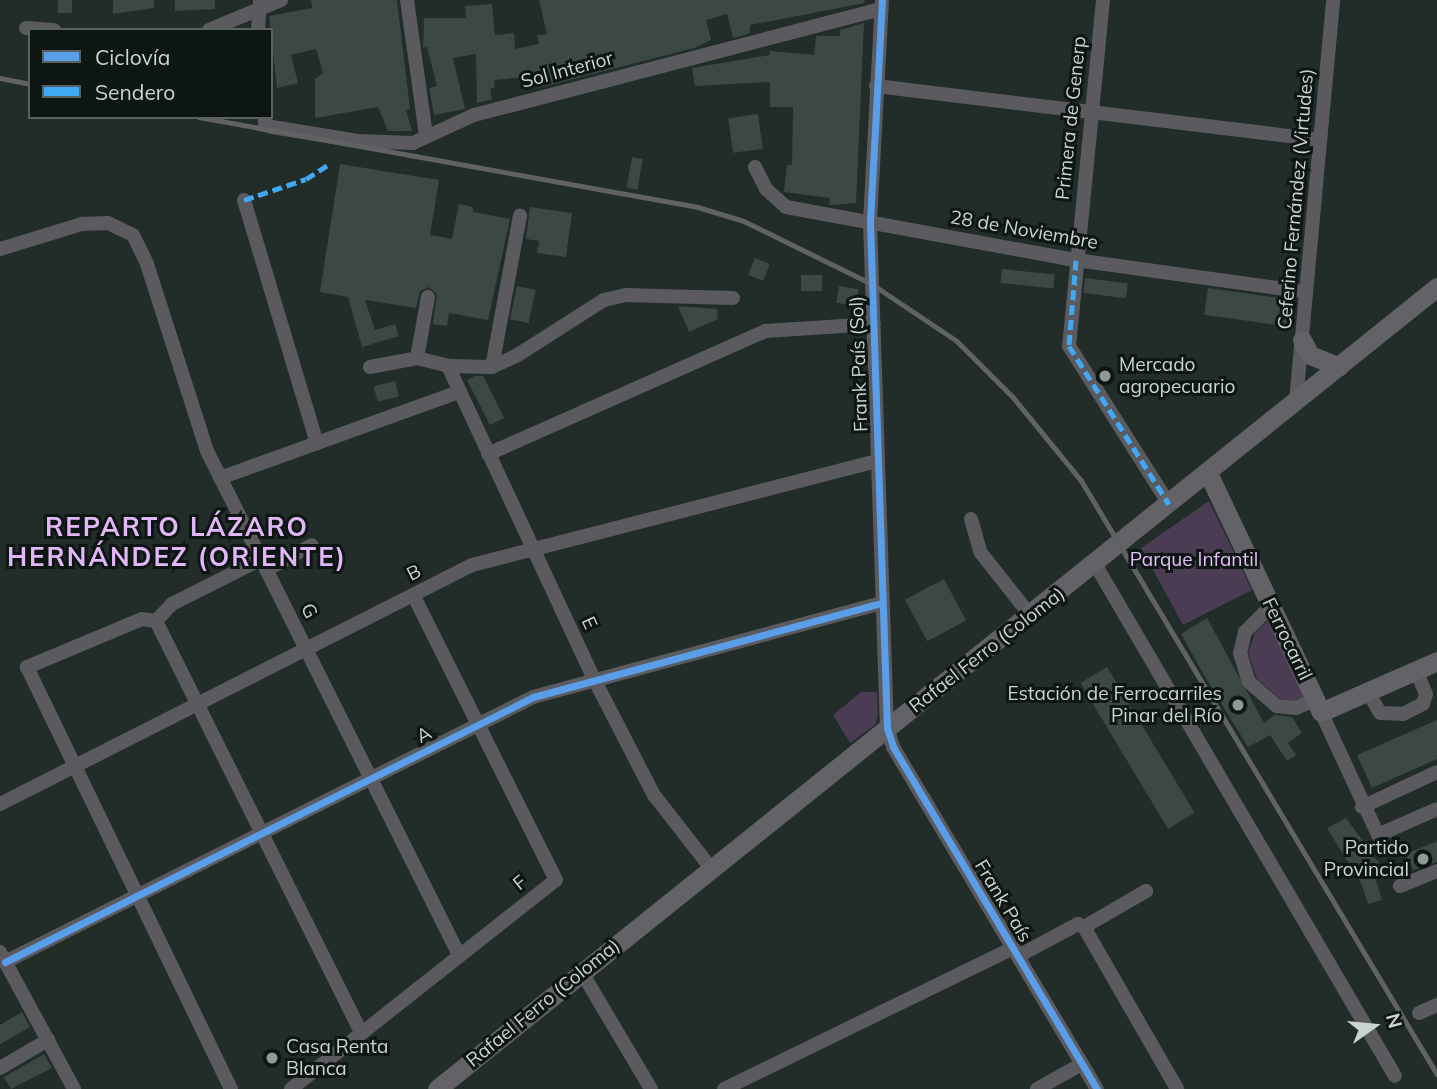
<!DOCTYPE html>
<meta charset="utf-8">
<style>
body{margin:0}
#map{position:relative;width:1437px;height:1089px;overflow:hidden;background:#222c29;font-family:Mulish,sans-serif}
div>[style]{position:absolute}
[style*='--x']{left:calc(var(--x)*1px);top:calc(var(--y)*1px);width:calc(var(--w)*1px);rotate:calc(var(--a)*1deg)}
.green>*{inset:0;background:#4a3c53}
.building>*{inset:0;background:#3b4844;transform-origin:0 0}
.minor>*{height:14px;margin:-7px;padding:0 7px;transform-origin:7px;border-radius:7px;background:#5b5a5e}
.major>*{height:19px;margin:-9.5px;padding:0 9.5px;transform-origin:9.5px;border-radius:9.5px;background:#636267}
.rail>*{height:4.5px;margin:-2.25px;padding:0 2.25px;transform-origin:2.25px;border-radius:2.25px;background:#606264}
.quiet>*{height:5px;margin-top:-2.5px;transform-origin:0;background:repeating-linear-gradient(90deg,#3fa9f5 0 10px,transparent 0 15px)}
.cycleway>*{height:7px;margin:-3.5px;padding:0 3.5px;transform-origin:3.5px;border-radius:3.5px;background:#5a9eea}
.dots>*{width:19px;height:19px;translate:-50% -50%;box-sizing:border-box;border:4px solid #0e1613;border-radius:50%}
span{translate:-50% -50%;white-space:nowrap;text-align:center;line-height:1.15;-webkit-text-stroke:6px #0e1613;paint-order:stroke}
.street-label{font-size:19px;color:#cad5d0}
.poi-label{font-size:19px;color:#cad5d0}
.left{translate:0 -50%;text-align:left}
.right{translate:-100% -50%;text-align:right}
.park-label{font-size:19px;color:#e5bef9}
.district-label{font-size:26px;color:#e2b7f9;font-weight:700;letter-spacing:2px}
.legend{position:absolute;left:28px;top:28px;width:245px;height:91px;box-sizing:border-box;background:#0e1613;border:2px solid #59625f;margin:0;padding:9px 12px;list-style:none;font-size:21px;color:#cad5d0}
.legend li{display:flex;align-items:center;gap:14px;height:35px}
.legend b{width:35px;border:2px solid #59625f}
.north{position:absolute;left:1339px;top:991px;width:70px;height:70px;-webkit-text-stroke:5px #0e1613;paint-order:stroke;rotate:75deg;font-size:19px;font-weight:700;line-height:28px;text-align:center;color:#cad5d0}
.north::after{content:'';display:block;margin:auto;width:24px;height:32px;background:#cad5d0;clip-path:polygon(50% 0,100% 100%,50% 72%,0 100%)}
</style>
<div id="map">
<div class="green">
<i style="clip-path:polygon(1209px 501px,1252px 590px,1183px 625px,1141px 548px)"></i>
<i style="clip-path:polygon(1269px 619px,1307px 697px,1292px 703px,1279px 698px,1257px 679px,1248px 653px,1255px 633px)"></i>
<i style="clip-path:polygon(861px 692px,877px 692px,878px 715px,875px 725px,850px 743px,833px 715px)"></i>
</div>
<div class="building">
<i style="left:58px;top:0;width:14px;height:13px"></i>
<i style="clip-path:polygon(113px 0,154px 0,154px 8px,113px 14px)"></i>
<i style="clip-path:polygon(175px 0,215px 0,215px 9px,175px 11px)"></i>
<i style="clip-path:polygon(311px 0,397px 0,410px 109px,406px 110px,412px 131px,388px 131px,378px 107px,315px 118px,315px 79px,323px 73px,316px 49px,291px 55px,298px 83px,277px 88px,269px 16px,312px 8px)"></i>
<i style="clip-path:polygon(539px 0,864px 0,865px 3px,750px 25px,750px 33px,733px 38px,727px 14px,706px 20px,711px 40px,694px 48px,538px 88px,534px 76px,494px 80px,495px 87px,490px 89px,492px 99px,477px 103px,476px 54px,453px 58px,465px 109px,434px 115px,429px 88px,437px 86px,427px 47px,423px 48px,424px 18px,466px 18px,465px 6px,492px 4px,495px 35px,514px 33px,515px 49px,539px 44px,537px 35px,547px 34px)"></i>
<i style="clip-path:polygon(864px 23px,856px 203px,829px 205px,830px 198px,784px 192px,787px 165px,792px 165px,793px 107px,770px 107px,770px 82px,695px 86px,692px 68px,770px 55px,770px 51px,814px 55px,816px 36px,840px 36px,840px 30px)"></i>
<i style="left:758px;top:114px;width:35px;height:30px;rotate:82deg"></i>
<i style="left:632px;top:157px;width:11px;height:31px;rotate:10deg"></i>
<i style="clip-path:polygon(340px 164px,439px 180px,430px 235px,452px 239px,459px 204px,473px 207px,473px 212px,510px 219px,488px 320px,449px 313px,447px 326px,433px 324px,437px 294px,429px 287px,420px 291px,416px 308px,365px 300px,375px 330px,395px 324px,399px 336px,362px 347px,348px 297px,320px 292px)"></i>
<i style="clip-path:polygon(530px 207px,572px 213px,566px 257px,537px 253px,539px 241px,526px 239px)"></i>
<i style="left:755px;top:258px;width:16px;height:18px;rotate:22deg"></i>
<i style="left:1002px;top:269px;width:53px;height:14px;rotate:6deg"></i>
<i style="left:801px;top:275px;width:21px;height:16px"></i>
<i style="left:1085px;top:278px;width:43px;height:15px;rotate:7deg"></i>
<i style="left:517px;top:286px;width:19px;height:34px;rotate:12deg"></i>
<i style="left:839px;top:286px;width:20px;height:17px;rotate:9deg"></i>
<i style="left:1208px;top:288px;width:83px;height:27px;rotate:8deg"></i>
<i style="clip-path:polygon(678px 306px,717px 309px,718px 319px,689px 332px)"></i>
<i style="clip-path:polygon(475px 376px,483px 376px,504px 418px,490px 425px,467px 380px)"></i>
<i style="left:395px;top:381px;width:16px;height:22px;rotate:76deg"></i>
<i style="left:944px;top:579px;width:47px;height:44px;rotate:62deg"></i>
<i style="clip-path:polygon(1207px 618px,1264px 723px,1275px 715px,1292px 717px,1302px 733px,1288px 743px,1296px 755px,1287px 761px,1270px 735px,1248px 747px,1204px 675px,1181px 634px)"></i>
<i style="left:1107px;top:667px;width:170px;height:31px;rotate:59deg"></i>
<i style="clip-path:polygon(1437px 720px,1437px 759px,1372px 788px,1357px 755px)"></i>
<i style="clip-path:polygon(1346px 818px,1379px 863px,1372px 868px,1382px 900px,1368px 904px,1362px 885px,1327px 828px)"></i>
<i style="clip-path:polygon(1437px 841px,1437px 862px,1413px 870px,1406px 854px)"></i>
<i style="clip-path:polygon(22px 1012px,30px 1027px,0 1044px,0 1025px)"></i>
<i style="clip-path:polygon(44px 1054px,52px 1068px,11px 1089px,4px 1077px)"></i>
</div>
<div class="minor">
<i style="--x:407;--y:0;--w:136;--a:82"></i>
<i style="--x:882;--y:0;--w:222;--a:93.1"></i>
<i style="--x:870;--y:222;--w:506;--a:88.08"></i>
<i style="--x:887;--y:728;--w:20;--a:72"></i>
<i style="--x:893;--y:747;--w:398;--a:59.2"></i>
<i style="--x:1103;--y:0;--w:348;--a:95.6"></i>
<i style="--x:1069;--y:346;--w:187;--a:57.7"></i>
<i style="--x:26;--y:28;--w:28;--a:4"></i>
<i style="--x:209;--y:30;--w:78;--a:-22.6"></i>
<i style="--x:258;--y:30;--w:29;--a:-86"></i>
<i style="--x:876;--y:86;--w:447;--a:6.9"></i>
<i style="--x:265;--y:117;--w:8;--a:90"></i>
<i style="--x:265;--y:125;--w:7;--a:16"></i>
<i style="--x:272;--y:127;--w:87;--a:9.2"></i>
<i style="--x:358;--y:141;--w:55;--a:2.1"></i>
<i style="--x:413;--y:143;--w:67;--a:-24.7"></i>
<i style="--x:474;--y:115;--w:421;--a:-14.6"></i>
<i style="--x:755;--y:167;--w:25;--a:63"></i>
<i style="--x:766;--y:189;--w:27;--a:42"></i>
<i style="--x:786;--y:207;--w:295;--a:10.4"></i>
<i style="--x:1076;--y:260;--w:232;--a:7.9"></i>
<i style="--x:244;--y:200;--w:254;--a:73.3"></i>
<i style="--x:0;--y:249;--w:86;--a:-17"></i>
<i style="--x:82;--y:224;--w:26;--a:-2"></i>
<i style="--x:108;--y:223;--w:28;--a:26"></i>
<i style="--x:133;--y:235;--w:32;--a:64"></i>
<i style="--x:147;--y:264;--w:196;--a:72.2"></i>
<i style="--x:207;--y:451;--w:563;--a:63.43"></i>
<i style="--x:417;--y:358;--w:62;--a:-79.8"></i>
<i style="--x:448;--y:366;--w:345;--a:65"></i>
<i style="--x:594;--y:679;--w:131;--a:62.7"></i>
<i style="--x:654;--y:795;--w:91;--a:52.1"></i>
<i style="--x:370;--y:367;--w:48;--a:-10.8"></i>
<i style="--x:417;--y:358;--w:32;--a:14"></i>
<i style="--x:448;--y:366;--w:44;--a:1.3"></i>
<i style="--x:492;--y:367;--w:26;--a:-25"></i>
<i style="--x:516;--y:356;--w:104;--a:-32.5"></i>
<i style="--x:604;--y:300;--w:23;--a:-13"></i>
<i style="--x:626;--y:295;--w:107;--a:1.6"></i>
<i style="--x:492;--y:367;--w:154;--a:-79.5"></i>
<i style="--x:1296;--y:401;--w:403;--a:-84.7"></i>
<i style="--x:488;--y:454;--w:303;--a:-23.9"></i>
<i style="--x:765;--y:331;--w:109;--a:-3.7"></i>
<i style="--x:220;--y:478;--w:254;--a:-19.8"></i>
<i style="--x:971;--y:519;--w:35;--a:74"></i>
<i style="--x:981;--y:553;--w:80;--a:51.6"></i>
<i style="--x:1095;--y:564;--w:593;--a:59.63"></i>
<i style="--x:266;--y:570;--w:52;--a:-28.5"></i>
<i style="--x:1271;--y:606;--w:37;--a:135"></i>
<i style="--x:1245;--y:632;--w:22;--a:103"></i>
<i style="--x:1240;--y:653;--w:30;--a:73"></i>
<i style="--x:1249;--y:682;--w:37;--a:41"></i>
<i style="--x:1277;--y:706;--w:19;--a:6"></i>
<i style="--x:1296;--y:708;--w:22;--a:-24"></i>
<i style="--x:156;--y:621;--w:14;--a:-172"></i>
<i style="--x:142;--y:619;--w:125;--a:157.3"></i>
<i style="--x:27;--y:667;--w:469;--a:64.2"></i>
<i style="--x:156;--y:621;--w:458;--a:63.5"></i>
<i style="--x:156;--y:621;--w:23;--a:-47"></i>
<i style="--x:172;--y:604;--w:100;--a:-26.8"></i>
<i style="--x:1368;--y:692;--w:24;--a:60"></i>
<i style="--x:1380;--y:713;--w:23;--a:2"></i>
<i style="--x:1403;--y:714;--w:22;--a:-27"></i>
<i style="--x:1423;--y:704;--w:10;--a:-73"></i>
<i style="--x:1426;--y:694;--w:26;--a:-113"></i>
<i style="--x:1321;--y:712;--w:136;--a:65.1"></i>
<i style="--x:1378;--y:835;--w:64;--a:-23.8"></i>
<i style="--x:0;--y:804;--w:529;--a:-26.86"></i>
<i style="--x:472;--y:565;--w:419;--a:-14.4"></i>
<i style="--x:1362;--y:807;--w:83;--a:-25"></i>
<i style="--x:1400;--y:886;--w:40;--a:-22"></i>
<i style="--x:1084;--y:927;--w:187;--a:60.1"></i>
<i style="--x:1084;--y:927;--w:72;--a:-30.1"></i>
<i style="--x:0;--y:952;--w:156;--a:61.6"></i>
<i style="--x:1018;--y:956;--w:68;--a:-28.1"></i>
<i style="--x:1078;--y:924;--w:7;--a:27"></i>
<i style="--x:5;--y:962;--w:591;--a:-26.65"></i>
<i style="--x:533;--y:697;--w:361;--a:-15.1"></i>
<i style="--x:581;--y:971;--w:137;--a:59.3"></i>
<i style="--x:1419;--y:1013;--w:20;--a:-24"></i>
<i style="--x:0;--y:1068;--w:56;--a:-30.3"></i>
<i style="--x:291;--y:1089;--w:337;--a:-38.3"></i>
<i style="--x:556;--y:880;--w:319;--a:-116.6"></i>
<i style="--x:724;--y:1089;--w:322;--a:-26"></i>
<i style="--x:1037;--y:1089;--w:51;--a:-29.1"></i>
</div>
<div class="major">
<i style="--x:1302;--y:340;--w:17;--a:62"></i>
<i style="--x:1310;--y:355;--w:31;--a:22"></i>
<i style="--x:1208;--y:473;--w:264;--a:64.7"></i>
<i style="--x:1321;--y:712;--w:127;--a:-23.7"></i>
<i style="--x:437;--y:1089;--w:1282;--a:-38.73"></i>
</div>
<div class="rail">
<i style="--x:0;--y:78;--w:31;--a:11"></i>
<i style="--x:199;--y:117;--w:507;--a:10.22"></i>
<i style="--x:698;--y:207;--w:48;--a:16.9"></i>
<i style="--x:744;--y:221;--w:143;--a:26.2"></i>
<i style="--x:872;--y:284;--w:102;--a:33.8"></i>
<i style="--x:957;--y:341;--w:79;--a:45"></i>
<i style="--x:1013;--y:397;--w:107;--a:50.7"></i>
<i style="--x:1081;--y:480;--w:693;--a:59.06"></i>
</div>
<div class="quiet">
<i style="--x:244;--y:200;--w:65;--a:-18.7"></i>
<i style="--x:306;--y:179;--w:27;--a:-33"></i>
<i style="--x:1076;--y:260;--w:86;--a:94.7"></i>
<i style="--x:1069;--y:346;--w:187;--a:57.7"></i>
</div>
<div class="cycleway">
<i style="--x:882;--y:0;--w:222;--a:93.1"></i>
<i style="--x:870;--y:222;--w:506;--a:88.08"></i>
<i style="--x:887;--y:728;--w:20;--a:72"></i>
<i style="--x:893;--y:747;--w:398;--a:59.2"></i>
<i style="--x:5;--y:962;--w:591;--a:-26.65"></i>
<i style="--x:533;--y:697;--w:361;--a:-15.1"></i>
</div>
<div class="dots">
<i style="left:1105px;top:376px;background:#8f9a96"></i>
<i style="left:1238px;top:705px;background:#8f9a96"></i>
<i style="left:1423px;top:859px;background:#8f9a96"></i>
<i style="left:272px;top:1058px;background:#8f9a96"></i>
</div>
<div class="street-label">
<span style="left:567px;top:70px;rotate:-15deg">Sol Interior</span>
<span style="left:1071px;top:118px;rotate:-84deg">Primera de Generp</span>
<span style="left:1296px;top:199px;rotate:-85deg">Ceferino Fernández (Virtudes)</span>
<span style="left:1024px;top:230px;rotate:10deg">28 de Noviembre</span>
<span style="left:859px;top:364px;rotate:-92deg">Frank País (Sol)</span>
<span style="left:414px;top:573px;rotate:-27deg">B</span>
<span style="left:309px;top:611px;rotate:63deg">G</span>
<span style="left:589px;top:623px;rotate:65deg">E</span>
<span style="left:1287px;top:639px;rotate:64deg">Ferrocarril</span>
<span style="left:987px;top:650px;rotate:-38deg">Rafael Ferro (Coloma)</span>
<span style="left:424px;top:735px;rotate:-27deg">A</span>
<span style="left:520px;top:883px;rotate:-38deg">F</span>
<span style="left:1003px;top:901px;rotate:59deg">Frank País</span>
<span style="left:543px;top:1003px;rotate:-39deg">Rafael Ferro (Coloma)</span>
</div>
<div class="poi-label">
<span class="left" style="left:1119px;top:376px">Mercado<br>agropecuario</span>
<span class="right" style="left:1222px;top:705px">Estación de Ferrocarriles<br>Pinar del Río</span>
<span class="right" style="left:1409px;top:859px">Partido<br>Provincial</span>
<span class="left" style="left:286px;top:1058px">Casa Renta<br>Blanca</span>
</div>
<div class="park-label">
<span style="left:1194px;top:560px">Parque Infantil</span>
</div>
<div class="district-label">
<span style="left:177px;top:542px">REPARTO LÁZARO<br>HERNÁNDEZ (ORIENTE)</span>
</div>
<ul class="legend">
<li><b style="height:9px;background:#5a9eea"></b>Ciclovía</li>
<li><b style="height:9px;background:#3fa9f5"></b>Sendero</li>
</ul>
<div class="north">N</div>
</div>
